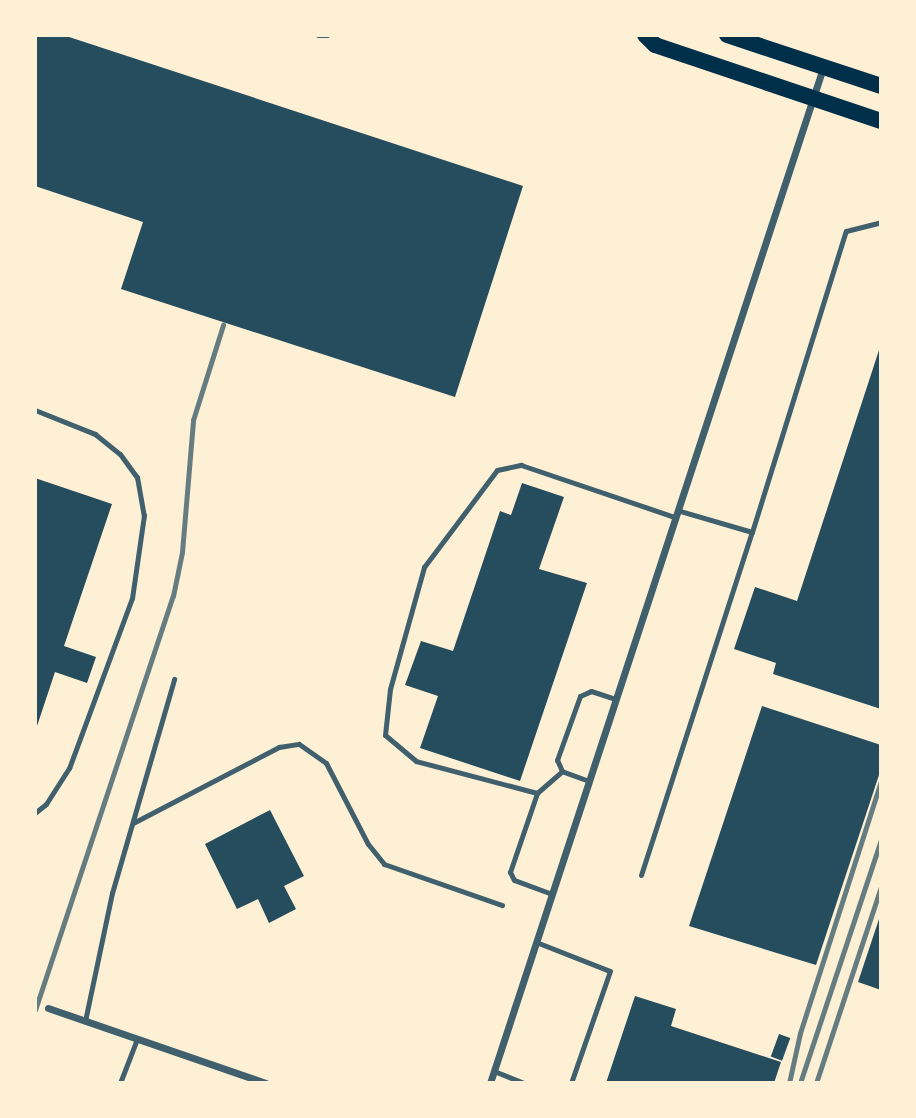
<!DOCTYPE html>
<style>
body{margin:0}
#map{position:relative;width:916px;height:1118px;overflow:hidden;background:#fdf0d5;font-family:Ubuntu,sans-serif}
div>[style]{position:absolute}
[style*='--x']{left:calc(var(--x)*1px);top:calc(var(--y)*1px);width:calc(var(--w)*1px);rotate:calc(var(--a)*1deg)}
.building>*{inset:0;background:#264d5e;transform-origin:0 0}
.service>*{height:5px;margin:-2.5px;padding:0 2.5px;transform-origin:2.5px;border-radius:2.5px;background:#3f606c}
.minor>*{height:7px;margin:-3.5px;padding:0 3.5px;transform-origin:3.5px;border-radius:3.5px;background:#3f606c}
.primary>*{height:16px;margin:-8px;padding:0 8px;transform-origin:8px;border-radius:8px;background:#003049}
.rail>*{height:5px;margin:-2.5px;padding:0 2.5px;transform-origin:2.5px;border-radius:2.5px;background:#657d81}
span{translate:-50% -50%;white-space:nowrap;text-align:center;line-height:1.15;-webkit-text-stroke:7px #fdf0d5;paint-order:stroke}
.frame{position:absolute;inset:0;border:37px solid #fdf0d5;pointer-events:none}
</style>
<div id="map">
<div class="building">
<i style="clip-path:polygon(35px 35px,63px 35px,523px 186px,455px 397px,121px 289px,143px 222px,35px 186px)"></i>
<i style="clip-path:polygon(880px 347px,881px 347px,881px 709px,773px 674px,776px 663px,734px 649px,755px 587px,797px 601px)"></i>
<i style="clip-path:polygon(35px 478px,112px 504px,64px 646px,96px 657px,87px 683px,55px 672px,35px 732px)"></i>
<i style="clip-path:polygon(522px 483px,564px 497px,539px 569px,587px 583px,520px 781px,420px 748px,438px 696px,405px 685px,421px 641px,453px 651px,500px 511px,511px 515px)"></i>
<i style="clip-path:polygon(762px 706px,881px 745px,881px 769px,816px 965px,689px 926px)"></i>
<i style="clip-path:polygon(270px 810px,304px 876px,284px 886px,296px 909px,269px 923px,258px 899px,237px 909px,205px 844px)"></i>
<i style="clip-path:polygon(881px 913px,881px 990px,858px 982px)"></i>
<i style="clip-path:polygon(635px 996px,676px 1009px,671px 1026px,781px 1062px,774px 1083px,606px 1083px)"></i>
<i style="left:779px;top:1034px;width:12px;height:24px;rotate:20deg"></i>
</div>
<div class="service">
<i style="--x:318;--y:35;--w:9;--a:0"></i>
<i style="--x:35;--y:410;--w:65;--a:21.8"></i>
<i style="--x:95;--y:434;--w:32;--a:39"></i>
<i style="--x:120;--y:454;--w:29;--a:54"></i>
<i style="--x:137;--y:477;--w:39;--a:80"></i>
<i style="--x:144;--y:515;--w:84;--a:98.2"></i>
<i style="--x:132;--y:598;--w:181;--a:110.3"></i>
<i style="--x:69;--y:768;--w:43;--a:122.6"></i>
<i style="--x:46;--y:804;--w:14;--a:141"></i>
<i style="--x:752;--y:532;--w:315;--a:-72.7"></i>
<i style="--x:846;--y:231;--w:36;--a:-14"></i>
<i style="--x:589;--y:781;--w:29;--a:-160"></i>
<i style="--x:562;--y:771;--w:12;--a:-114"></i>
<i style="--x:557;--y:760;--w:68;--a:-70.2"></i>
<i style="--x:580;--y:696;--w:12;--a:-24"></i>
<i style="--x:591;--y:691;--w:26;--a:18"></i>
<i style="--x:537;--y:793;--w:33;--a:-41"></i>
<i style="--x:133;--y:823;--w:165;--a:-27.5"></i>
<i style="--x:279;--y:747;--w:20;--a:-9"></i>
<i style="--x:299;--y:744;--w:33;--a:35"></i>
<i style="--x:326;--y:763;--w:91;--a:62.6"></i>
<i style="--x:368;--y:844;--w:26;--a:51"></i>
<i style="--x:384;--y:864;--w:125;--a:19.2"></i>
<i style="--x:641;--y:875;--w:361;--a:-72.1"></i>
<i style="--x:752;--y:532;--w:78;--a:-163.7"></i>
<i style="--x:552;--y:894;--w:40;--a:-159.8"></i>
<i style="--x:514;--y:880;--w:9;--a:-117"></i>
<i style="--x:510;--y:872;--w:83;--a:-71.1"></i>
<i style="--x:537;--y:793;--w:125;--a:-165.2"></i>
<i style="--x:416;--y:761;--w:40;--a:-140"></i>
<i style="--x:385;--y:735;--w:46;--a:-83.8"></i>
<i style="--x:390;--y:689;--w:127;--a:-74.4"></i>
<i style="--x:424;--y:567;--w:121;--a:-53"></i>
<i style="--x:497;--y:470;--w:25;--a:-12"></i>
<i style="--x:521;--y:465;--w:163;--a:18.7"></i>
<i style="--x:536;--y:942;--w:79;--a:21.4"></i>
<i style="--x:610;--y:971;--w:119;--a:109.2"></i>
<i style="--x:85;--y:1021;--w:131;--a:-78.1"></i>
<i style="--x:112;--y:893;--w:223;--a:-73.8"></i>
<i style="--x:494;--y:1071;--w:31;--a:22"></i>
<i style="--x:120;--y:1083;--w:47;--a:-68.9"></i>
</div>
<div class="minor">
<i style="--x:48;--y:1008;--w:231;--a:19"></i>
<i style="--x:490;--y:1083;--w:1068;--a:-71.84"></i>
</div>
<div class="primary">
<i style="--x:645;--y:35;--w:14;--a:45"></i>
<i style="--x:655;--y:45;--w:238;--a:18.6"></i>
<i style="--x:727;--y:35;--w:162;--a:18.3"></i>
</div>
<div class="rail">
<i style="--x:35;--y:1010;--w:436;--a:-71.6"></i>
<i style="--x:173;--y:596;--w:45;--a:-78.4"></i>
<i style="--x:182;--y:552;--w:132;--a:-85.2"></i>
<i style="--x:193;--y:420;--w:100;--a:-72.5"></i>
<i style="--x:789;--y:1083;--w:51;--a:-77.6"></i>
<i style="--x:800;--y:1033;--w:265;--a:-72.2"></i>
<i style="--x:800;--y:1083;--w:256;--a:-71.6"></i>
<i style="--x:816;--y:1083;--w:206;--a:-71.7"></i>
</div>
<div class="frame"></div>
</div>
